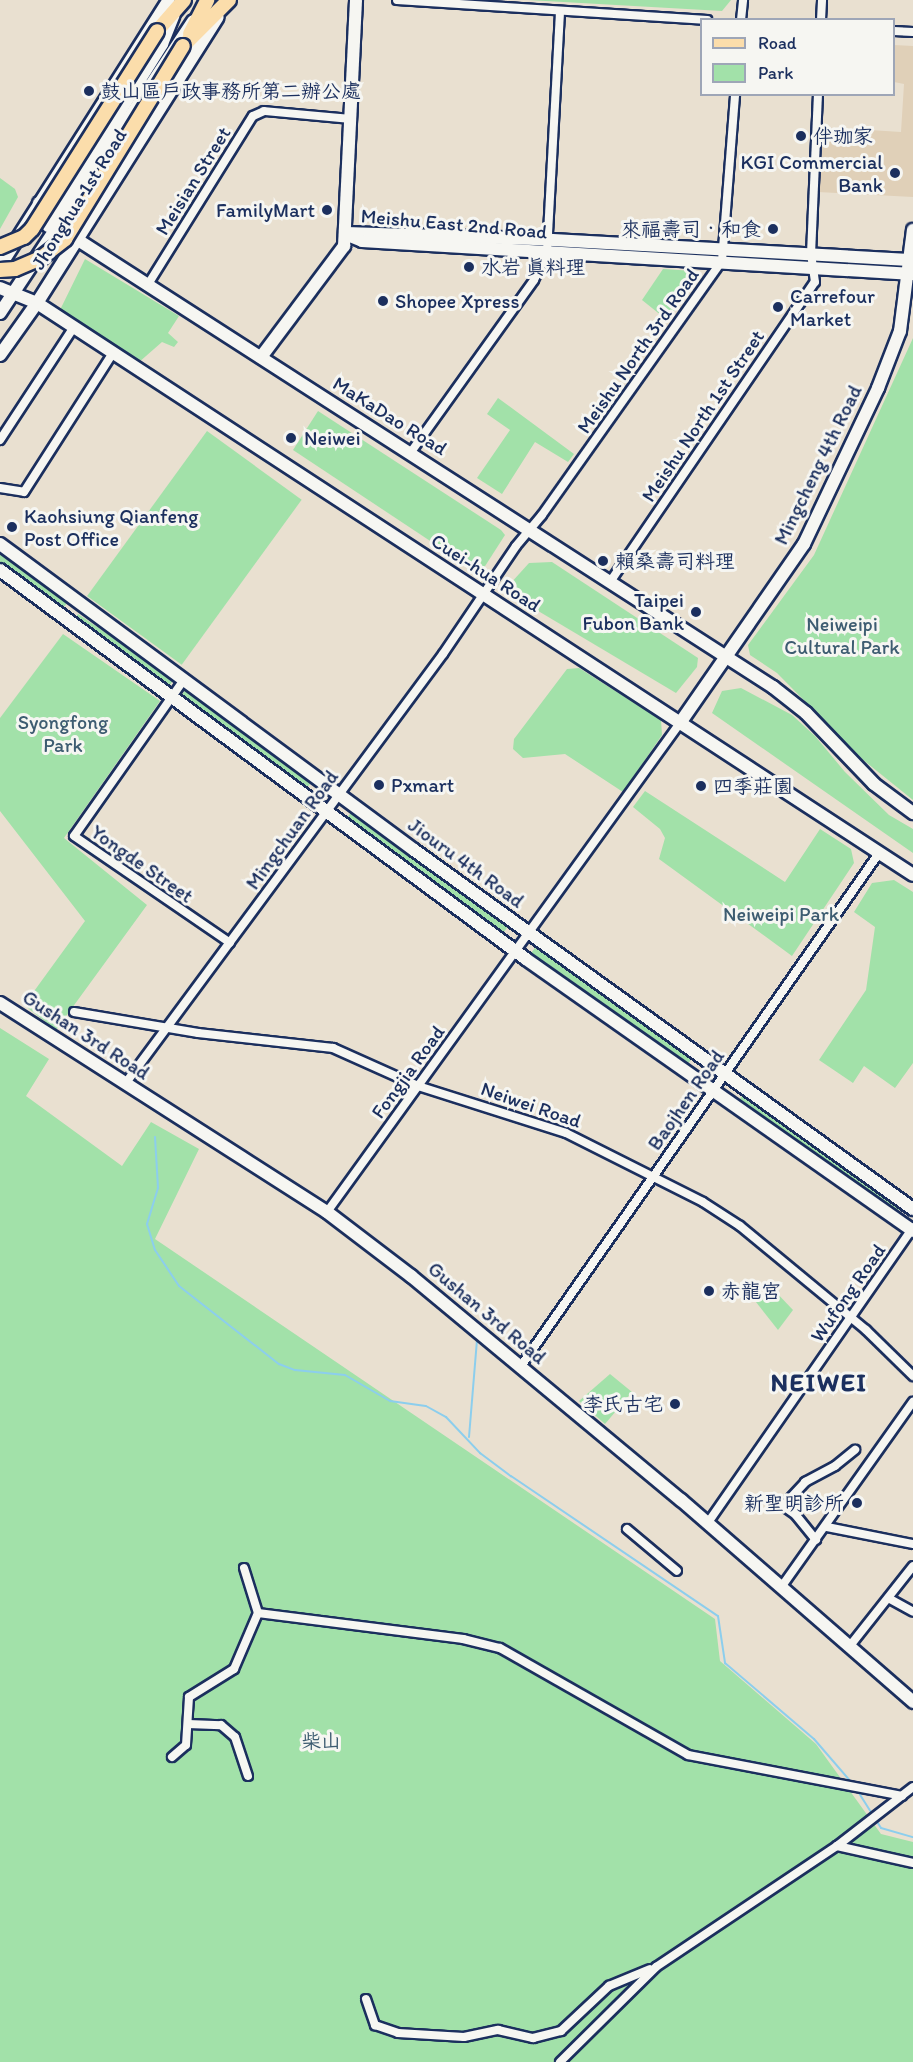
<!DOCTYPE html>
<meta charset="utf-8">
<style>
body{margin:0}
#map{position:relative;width:913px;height:2062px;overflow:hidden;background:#e9e0d0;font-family:Itim,"LXGW WenKai TC",sans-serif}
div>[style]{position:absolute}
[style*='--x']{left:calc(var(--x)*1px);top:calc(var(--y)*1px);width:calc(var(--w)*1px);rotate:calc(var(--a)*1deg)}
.built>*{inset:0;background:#e0d0b8}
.green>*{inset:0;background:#a2e1a9;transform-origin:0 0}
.stream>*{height:2px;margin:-1px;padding:0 1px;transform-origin:1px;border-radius:1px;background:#8cceed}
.roads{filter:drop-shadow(2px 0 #1b2f5e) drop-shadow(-2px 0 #1b2f5e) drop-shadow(0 2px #1b2f5e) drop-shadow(0 -2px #1b2f5e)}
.street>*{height:8px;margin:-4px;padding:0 4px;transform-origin:4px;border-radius:4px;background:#f6f6f2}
.secondary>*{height:12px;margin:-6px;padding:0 6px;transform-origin:6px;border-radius:6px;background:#f6f6f2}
.primary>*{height:14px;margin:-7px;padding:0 7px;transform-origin:7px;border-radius:7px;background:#fbddab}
.bridges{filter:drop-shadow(2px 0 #1b2f5e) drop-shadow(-2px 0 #1b2f5e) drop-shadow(0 2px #1b2f5e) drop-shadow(0 -2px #1b2f5e)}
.primary-bridge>*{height:14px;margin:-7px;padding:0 7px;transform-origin:7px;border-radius:7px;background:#fbddab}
.dots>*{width:16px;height:16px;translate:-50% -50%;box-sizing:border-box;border:3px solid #f6f6f2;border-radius:50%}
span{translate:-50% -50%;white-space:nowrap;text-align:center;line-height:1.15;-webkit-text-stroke:6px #f6f6f2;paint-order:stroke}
.poi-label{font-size:20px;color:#1b2f5e}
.left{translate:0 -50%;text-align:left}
.right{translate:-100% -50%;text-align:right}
.street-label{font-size:20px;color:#1b2f5e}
.park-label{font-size:20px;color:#3d5c71}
.district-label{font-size:26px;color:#1b2f5e;font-weight:700;letter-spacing:1.5px}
.legend{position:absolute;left:700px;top:18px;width:195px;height:78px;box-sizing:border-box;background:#f6f6f2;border:2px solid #9ea6b7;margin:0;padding:8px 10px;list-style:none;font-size:18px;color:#1b2f5e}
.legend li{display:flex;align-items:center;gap:12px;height:30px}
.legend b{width:30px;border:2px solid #9ea6b7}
</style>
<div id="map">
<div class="built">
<i style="clip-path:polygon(894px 45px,913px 46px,913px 197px,818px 192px,822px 127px,901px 132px,904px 84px,894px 82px)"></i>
</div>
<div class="green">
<i style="clip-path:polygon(528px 0,731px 0,722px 11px)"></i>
<i style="clip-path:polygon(0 178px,15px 189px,18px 197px,0 229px)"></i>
<i style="clip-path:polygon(85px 259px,179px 316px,168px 333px,178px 342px,174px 347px,162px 342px,138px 363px,59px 312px)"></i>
<i style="clip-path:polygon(663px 269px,694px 271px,698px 280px,667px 320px,642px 300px)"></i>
<i style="clip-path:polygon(913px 338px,913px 800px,862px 759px,777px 673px,750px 655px,748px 645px,814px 555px)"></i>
<i style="clip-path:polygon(498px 398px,574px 454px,568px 462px,535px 442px,502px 494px,477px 478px,510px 430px,487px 414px)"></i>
<i style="clip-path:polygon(318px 411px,501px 530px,505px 535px,480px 574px,293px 450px)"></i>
<i style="left:207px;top:431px;width:117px;height:204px;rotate:36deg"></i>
<i style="left:0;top:554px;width:83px;height:13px;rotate:36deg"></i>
<i style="clip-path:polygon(552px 562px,698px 658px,697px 667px,676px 693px,513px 596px,510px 584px,529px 563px)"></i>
<i style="left:78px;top:614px;width:116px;height:11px;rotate:34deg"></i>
<i style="clip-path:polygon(63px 634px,160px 701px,64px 838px,147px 905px,56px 1030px,24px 1005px,85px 921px,0 811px,0 718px)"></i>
<i style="clip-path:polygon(579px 668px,661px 720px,662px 735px,623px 792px,565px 754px,523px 758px,513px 749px,514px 739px,567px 669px)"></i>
<i style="left:187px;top:688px;width:156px;height:11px;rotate:37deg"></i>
<i style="clip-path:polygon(741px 688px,792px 715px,815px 736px,845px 772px,889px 815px,913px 829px,913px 853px,712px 713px,722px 691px)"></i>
<i style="clip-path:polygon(645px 791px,785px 882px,820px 829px,851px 849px,854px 863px,792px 956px,659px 859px,665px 838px,660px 829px,633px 807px)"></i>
<i style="left:352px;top:811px;width:194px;height:11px;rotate:36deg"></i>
<i style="clip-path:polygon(894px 880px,913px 892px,913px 1063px,895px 1088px,864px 1066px,853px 1083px,819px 1060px,866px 990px,875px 927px,854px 912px,872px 883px)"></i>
<i style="left:537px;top:945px;width:192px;height:12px;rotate:36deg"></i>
<i style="clip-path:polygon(0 1028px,49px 1059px,26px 1096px,122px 1166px,151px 1122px,199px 1149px,155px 1239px,715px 1619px,720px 1661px,816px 1744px,881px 1834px,913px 1842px,913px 2062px,0 2062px)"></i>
<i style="left:742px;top:1096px;width:194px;height:9px;rotate:35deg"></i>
<i style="clip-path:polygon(773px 1289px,793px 1310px,778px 1330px,756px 1302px)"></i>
<i style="clip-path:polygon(610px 1374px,632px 1392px,605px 1424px,579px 1401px)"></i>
</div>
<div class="stream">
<i style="--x:155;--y:1137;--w:51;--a:86.6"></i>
<i style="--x:158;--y:1188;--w:38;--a:107"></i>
<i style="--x:147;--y:1224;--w:27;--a:73"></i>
<i style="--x:155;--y:1250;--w:43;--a:56.3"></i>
<i style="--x:179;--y:1286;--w:127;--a:38"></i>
<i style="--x:279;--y:1364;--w:17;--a:21"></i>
<i style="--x:295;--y:1370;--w:50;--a:5.7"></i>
<i style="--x:345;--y:1375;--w:52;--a:30"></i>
<i style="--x:390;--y:1401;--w:36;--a:8"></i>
<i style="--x:426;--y:1406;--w:23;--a:29"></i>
<i style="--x:446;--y:1417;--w:50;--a:46.6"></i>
<i style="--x:480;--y:1453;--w:39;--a:37"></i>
<i style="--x:511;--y:1476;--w:250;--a:34.1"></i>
<i style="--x:718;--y:1616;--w:48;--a:81.5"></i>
<i style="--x:725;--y:1663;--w:117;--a:40.5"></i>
<i style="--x:814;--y:1739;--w:58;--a:49.2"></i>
<i style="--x:469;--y:1437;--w:98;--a:-85.3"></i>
<i style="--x:857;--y:1790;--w:45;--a:57.7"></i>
<i style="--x:881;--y:1828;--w:33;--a:16"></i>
</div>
<div class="roads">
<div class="street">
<i style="--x:397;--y:0;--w:311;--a:3.7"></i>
<i style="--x:741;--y:20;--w:20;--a:-84"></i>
<i style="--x:821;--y:20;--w:20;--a:-87"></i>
<i style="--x:894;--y:31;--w:19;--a:3"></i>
<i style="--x:147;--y:286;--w:200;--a:-58.1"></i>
<i style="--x:253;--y:116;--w:12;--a:-24"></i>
<i style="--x:264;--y:111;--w:86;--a:5.3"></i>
<i style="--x:0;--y:440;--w:135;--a:-56.8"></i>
<i style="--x:411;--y:452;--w:211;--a:-54.4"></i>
<i style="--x:534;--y:280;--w:31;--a:-65"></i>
<i style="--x:547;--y:252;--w:241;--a:-86.9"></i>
<i style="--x:0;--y:488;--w:24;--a:9"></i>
<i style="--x:24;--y:492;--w:165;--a:-57.4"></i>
<i style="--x:610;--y:582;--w:363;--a:-55.7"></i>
<i style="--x:815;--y:282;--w:28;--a:-98"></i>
<i style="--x:811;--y:254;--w:160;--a:-87.5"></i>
<i style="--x:183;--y:681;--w:189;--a:125.1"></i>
<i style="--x:74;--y:836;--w:189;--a:34.4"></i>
<i style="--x:74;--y:1012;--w:126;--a:9.6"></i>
<i style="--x:198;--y:1033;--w:136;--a:6.3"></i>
<i style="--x:333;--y:1048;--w:93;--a:24.1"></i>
<i style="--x:418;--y:1086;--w:155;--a:17.6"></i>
<i style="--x:566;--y:1133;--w:153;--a:26.7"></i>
<i style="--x:703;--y:1202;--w:44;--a:33"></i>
<i style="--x:740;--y:1226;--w:163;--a:39.5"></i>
<i style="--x:866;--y:1330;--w:66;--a:44.4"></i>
<i style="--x:125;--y:1084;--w:535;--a:-53.52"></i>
<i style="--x:443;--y:654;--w:130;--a:-55.9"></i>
<i style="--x:516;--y:546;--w:40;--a:-50"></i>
<i style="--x:542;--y:515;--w:311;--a:-54.7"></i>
<i style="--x:722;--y:261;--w:168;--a:-85.5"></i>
<i style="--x:327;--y:1212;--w:603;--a:-54.18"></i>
<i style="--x:521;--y:1366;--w:626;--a:-55.09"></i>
<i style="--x:707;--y:1524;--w:361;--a:-55.2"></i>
<i style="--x:827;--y:1527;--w:88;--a:11.2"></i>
<i style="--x:627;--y:1529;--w:65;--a:40"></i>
<i style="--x:816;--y:1540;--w:32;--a:-129"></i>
<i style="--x:796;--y:1515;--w:16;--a:-145"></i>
<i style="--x:783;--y:1506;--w:33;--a:-47"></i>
<i style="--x:805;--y:1482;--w:34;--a:-28"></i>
<i style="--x:835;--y:1466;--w:26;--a:-39"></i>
<i style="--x:782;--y:1586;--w:226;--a:-54.6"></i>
<i style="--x:890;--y:1599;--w:26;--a:29"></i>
<i style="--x:258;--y:1613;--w:207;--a:7.2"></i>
<i style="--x:463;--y:1639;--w:38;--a:14"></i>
<i style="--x:500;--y:1648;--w:216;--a:29.6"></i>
<i style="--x:688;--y:1755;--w:218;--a:10.8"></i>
<i style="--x:849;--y:1647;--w:103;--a:-51.7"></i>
<i style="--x:188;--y:1724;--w:33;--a:2"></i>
<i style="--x:221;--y:1725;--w:18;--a:41"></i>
<i style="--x:235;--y:1737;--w:41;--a:71.6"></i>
<i style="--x:172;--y:1757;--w:18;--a:-41"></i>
<i style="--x:186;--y:1745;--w:48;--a:-86.4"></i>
<i style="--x:189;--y:1697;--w:53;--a:-31.9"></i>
<i style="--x:234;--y:1669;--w:61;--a:-66.8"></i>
<i style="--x:258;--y:1613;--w:47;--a:-107.3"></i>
<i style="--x:837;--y:1846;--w:96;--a:-37.8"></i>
<i style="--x:366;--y:1999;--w:28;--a:71"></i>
<i style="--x:375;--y:2025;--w:24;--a:19"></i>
<i style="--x:398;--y:2033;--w:66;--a:3.5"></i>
<i style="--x:464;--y:2037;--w:35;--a:-12"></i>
<i style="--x:498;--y:2030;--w:36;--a:13"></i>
<i style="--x:533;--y:2038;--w:29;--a:-14"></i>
<i style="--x:561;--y:2031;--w:66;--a:-43.2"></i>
<i style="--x:609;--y:1986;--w:44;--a:-22.5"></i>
<i style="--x:560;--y:2062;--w:135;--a:-44.7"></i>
<i style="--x:656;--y:1967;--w:218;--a:-33.8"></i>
<i style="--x:837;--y:1846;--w:78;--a:12.6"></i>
</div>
<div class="secondary">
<i style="--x:39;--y:203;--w:22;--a:60"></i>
<i style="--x:50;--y:222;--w:860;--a:32.75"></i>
<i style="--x:773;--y:687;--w:42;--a:38.2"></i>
<i style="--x:806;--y:713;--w:98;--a:46.2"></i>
<i style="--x:874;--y:784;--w:49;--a:36.6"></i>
<i style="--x:48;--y:226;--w:215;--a:-57.9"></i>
<i style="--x:162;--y:44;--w:31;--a:-68"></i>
<i style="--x:346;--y:233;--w:189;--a:1.8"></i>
<i style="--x:535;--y:239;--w:379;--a:3.2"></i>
<i style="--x:345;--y:234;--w:18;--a:22"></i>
<i style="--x:362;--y:241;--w:552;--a:3.43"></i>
<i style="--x:0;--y:266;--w:315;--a:-57.6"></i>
<i style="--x:0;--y:288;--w:40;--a:22"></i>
<i style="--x:37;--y:303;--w:1046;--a:33.14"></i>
<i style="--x:0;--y:313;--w:350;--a:-56.5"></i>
<i style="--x:0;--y:355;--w:64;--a:-54.6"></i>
<i style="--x:37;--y:303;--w:338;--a:-57.7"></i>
<i style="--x:261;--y:357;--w:139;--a:-53.2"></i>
<i style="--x:344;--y:246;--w:246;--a:-87.2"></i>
<i style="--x:0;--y:544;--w:515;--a:36.47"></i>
<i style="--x:414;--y:850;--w:615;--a:35.73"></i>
<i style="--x:0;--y:570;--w:654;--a:36.48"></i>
<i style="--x:526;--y:959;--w:473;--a:35.1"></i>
<i style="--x:680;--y:723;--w:218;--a:-55.3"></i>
<i style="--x:804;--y:544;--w:173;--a:-64.6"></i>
<i style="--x:878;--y:388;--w:61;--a:-68.9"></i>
<i style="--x:900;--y:331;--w:102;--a:-82.7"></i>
<i style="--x:0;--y:1003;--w:388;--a:32.6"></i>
<i style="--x:327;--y:1212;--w:106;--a:37.3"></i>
<i style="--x:411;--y:1276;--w:351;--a:39.7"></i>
<i style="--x:681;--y:1500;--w:308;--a:41"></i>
</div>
<div class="primary">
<i style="--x:157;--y:31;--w:41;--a:-48.9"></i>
<i style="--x:190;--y:34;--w:38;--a:-63"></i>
<i style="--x:183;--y:46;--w:65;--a:-45"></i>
</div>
</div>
<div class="bridges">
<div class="primary-bridge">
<i style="--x:0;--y:247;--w:26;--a:-23"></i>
<i style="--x:24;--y:237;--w:11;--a:-45"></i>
<i style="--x:32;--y:229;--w:234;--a:-57.7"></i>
<i style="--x:0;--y:270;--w:15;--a:-4"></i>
<i style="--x:15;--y:269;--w:28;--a:-23"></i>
<i style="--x:41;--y:258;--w:31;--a:-38"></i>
<i style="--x:65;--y:239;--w:226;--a:-58.6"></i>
</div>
</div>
<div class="dots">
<i style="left:89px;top:91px;background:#1b2f5e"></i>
<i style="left:801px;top:136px;background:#1b2f5e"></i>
<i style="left:895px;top:173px;background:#1b2f5e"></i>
<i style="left:327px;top:210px;background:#1b2f5e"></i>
<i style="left:773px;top:229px;background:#1b2f5e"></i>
<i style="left:469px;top:267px;background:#1b2f5e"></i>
<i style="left:383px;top:301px;background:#1b2f5e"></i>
<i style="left:778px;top:307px;background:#1b2f5e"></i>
<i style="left:291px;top:438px;background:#1b2f5e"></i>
<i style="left:12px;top:527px;background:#1b2f5e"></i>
<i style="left:603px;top:561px;background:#1b2f5e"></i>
<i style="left:696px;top:612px;background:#1b2f5e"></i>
<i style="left:379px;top:785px;background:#1b2f5e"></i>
<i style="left:701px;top:786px;background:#1b2f5e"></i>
<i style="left:709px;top:1291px;background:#1b2f5e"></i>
<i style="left:675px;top:1404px;background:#1b2f5e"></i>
<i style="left:857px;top:1503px;background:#1b2f5e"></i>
</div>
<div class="poi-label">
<span class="left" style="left:101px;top:91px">鼓山區戶政事務所第二辦公處</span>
<span class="left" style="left:813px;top:136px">伴珈家</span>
<span class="right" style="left:883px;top:174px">KGI Commercial<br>Bank</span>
<span class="right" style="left:315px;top:210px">FamilyMart</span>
<span class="right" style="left:761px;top:229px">來福壽司‧和食</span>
<span class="left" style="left:481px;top:267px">水岩 真料理</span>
<span class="left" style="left:790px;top:308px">Carrefour<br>Market</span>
<span class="left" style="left:395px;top:301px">Shopee Xpress</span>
<span class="left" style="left:304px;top:438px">Neiwei</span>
<span class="left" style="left:24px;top:528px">Kaohsiung Qianfeng<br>Post Office</span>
<span class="left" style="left:615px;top:561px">賴桑壽司料理</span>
<span class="right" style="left:684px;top:612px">Taipei<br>Fubon Bank</span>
<span class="left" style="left:391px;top:785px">Pxmart</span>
<span class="left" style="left:713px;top:786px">四季莊園</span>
<span class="left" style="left:721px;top:1291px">赤龍宮</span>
<span class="right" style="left:663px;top:1404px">李氏古宅</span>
<span class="right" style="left:844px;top:1503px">新聖明診所</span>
</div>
<div class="street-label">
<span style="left:193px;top:181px;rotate:-58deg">Meisian Street</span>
<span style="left:79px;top:199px;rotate:-58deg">Jhonghua 1st Road</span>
<span style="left:454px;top:224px;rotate:5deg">Meishu East 2nd Road</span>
<span style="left:638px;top:351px;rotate:-55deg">Meishu North 3rd Road</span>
<span style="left:390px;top:416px;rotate:32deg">MaKaDao Road</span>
<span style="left:703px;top:416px;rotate:-56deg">Meishu North 1st Street</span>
<span style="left:818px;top:465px;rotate:-64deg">Mingcheng 4th Road</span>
<span style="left:486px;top:573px;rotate:33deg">Cuei-hua Road</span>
<span style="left:292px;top:830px;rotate:-54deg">Mingchuan Road</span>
<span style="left:466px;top:863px;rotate:36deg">Jiouru 4th Road</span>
<span style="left:142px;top:864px;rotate:35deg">Yongde Street</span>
<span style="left:86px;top:1035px;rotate:33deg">Gushan 3rd Road</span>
<span style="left:408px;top:1072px;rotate:-54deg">Fongjia Road</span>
<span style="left:686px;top:1100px;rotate:-55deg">Baojhen Road</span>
<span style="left:531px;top:1105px;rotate:19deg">Neiwei Road</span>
<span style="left:848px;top:1293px;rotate:-55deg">Wufong Road</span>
<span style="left:487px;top:1313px;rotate:40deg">Gushan 3rd Road</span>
</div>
<div class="park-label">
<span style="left:842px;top:636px">Neiweipi<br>Cultural Park</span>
<span style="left:63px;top:734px">Syongfong<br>Park</span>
<span style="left:781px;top:914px">Neiweipi Park</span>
<span style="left:321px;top:1741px">柴山</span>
</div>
<div class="district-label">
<span style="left:819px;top:1383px">NEIWEI</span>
</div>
<ul class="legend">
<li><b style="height:8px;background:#fbddab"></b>Road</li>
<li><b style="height:16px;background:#a2e1a9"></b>Park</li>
</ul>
</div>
